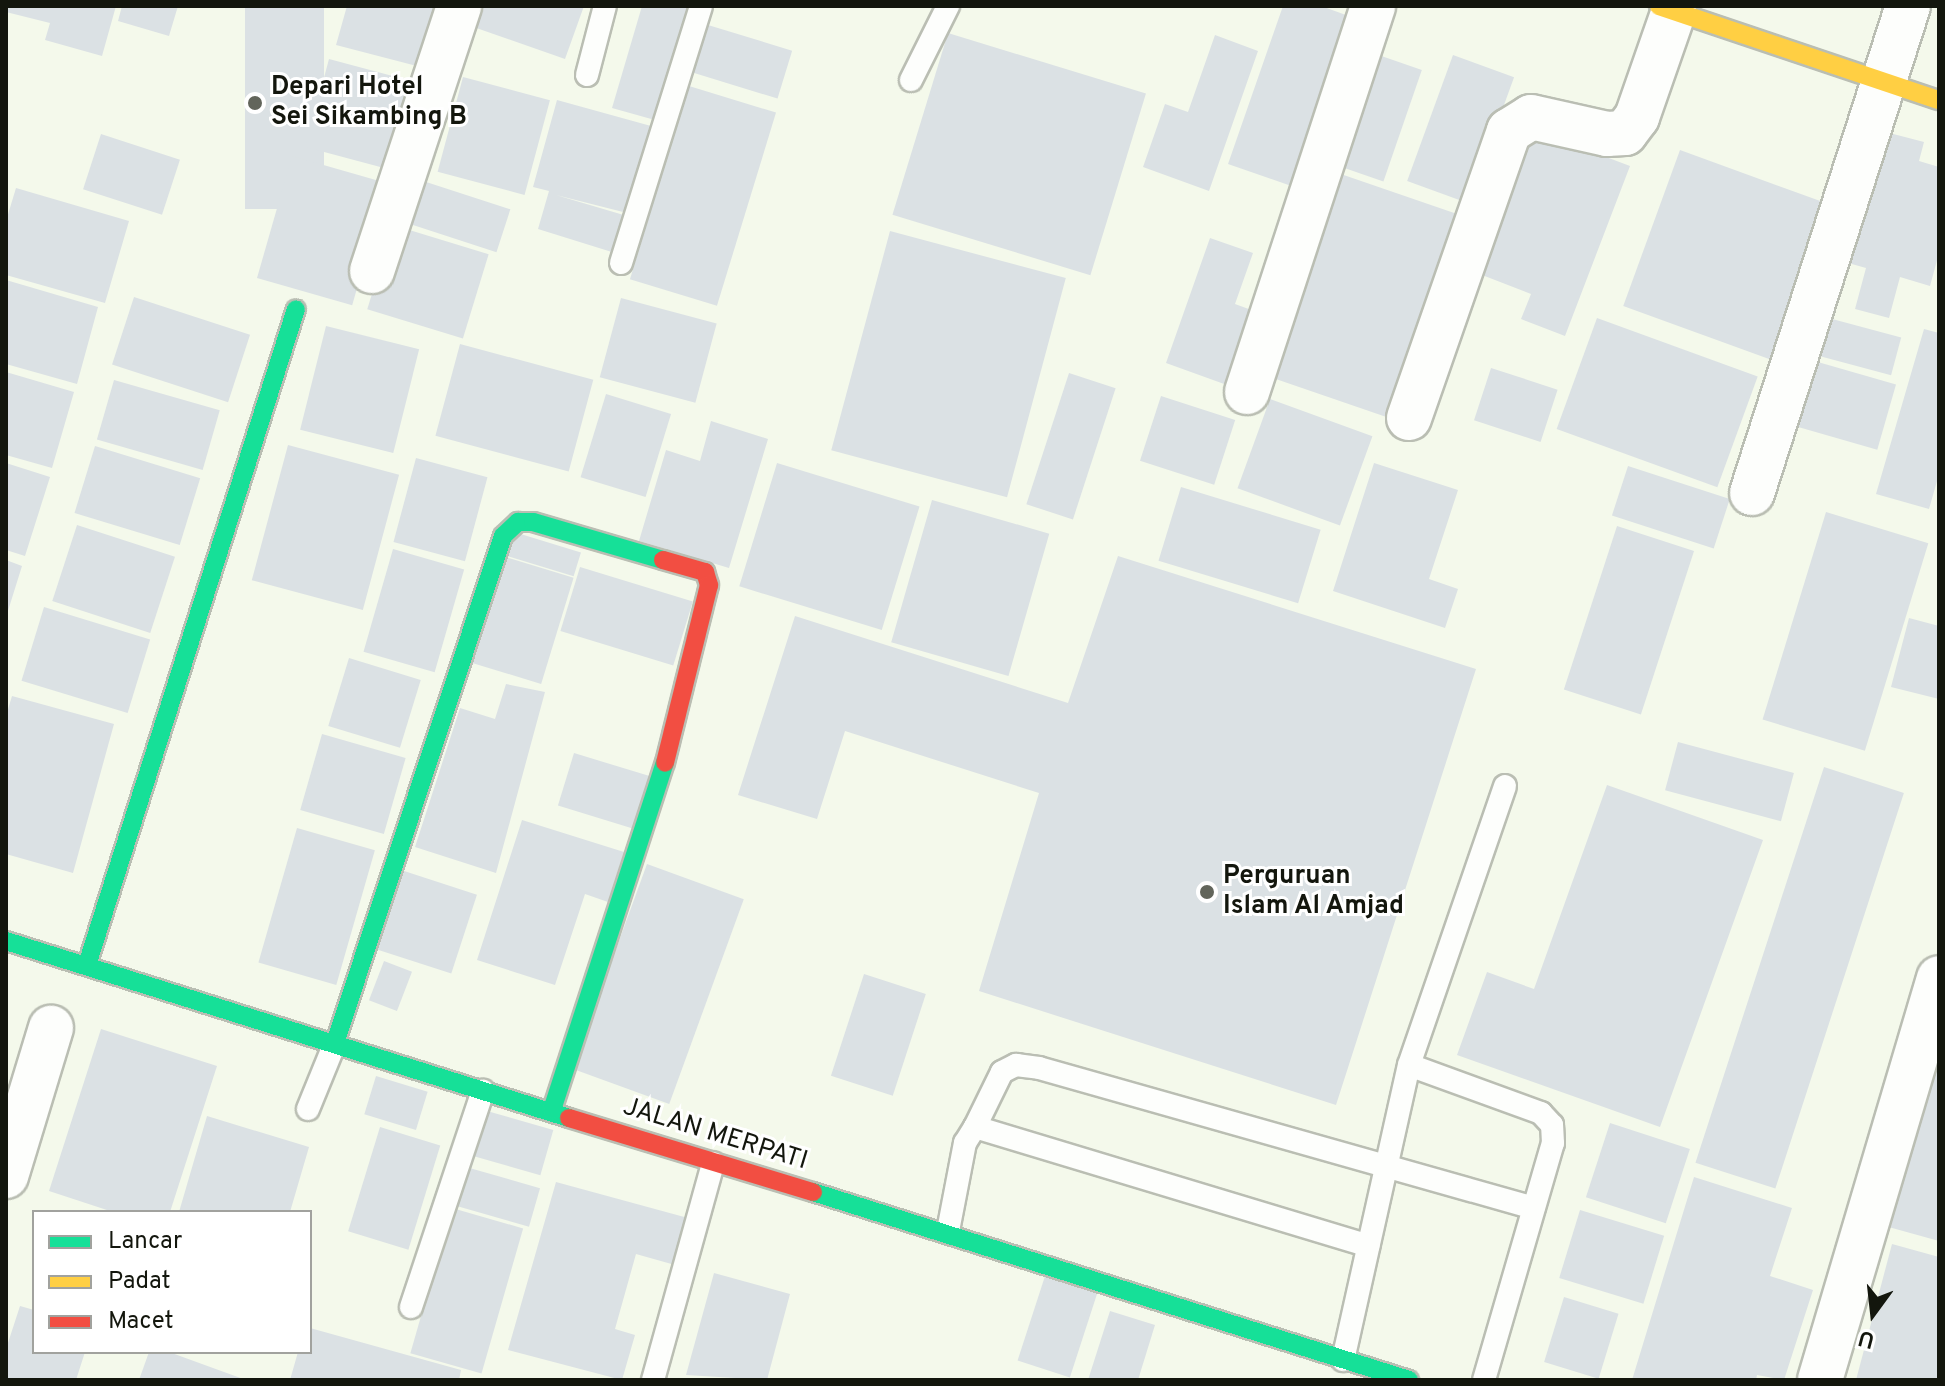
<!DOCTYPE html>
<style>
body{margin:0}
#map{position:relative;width:1945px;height:1386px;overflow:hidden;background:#f4f9eb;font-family:Overpass,sans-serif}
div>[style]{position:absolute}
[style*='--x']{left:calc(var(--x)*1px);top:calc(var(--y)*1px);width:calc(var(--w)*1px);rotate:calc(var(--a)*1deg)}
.building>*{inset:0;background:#dbe1e4;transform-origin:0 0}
.roads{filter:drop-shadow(2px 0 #babeb3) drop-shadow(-2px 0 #babeb3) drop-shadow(0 2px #babeb3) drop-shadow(0 -2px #babeb3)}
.lane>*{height:22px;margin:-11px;padding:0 11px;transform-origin:11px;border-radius:11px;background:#fdfefc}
.street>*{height:44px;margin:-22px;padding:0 22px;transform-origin:22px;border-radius:22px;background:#fdfefc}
.fast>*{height:18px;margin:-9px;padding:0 9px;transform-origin:9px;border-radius:9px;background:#16e098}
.slow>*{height:18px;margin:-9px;padding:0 9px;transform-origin:9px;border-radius:9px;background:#ffcf43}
.jam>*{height:18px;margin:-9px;padding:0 9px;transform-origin:9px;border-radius:9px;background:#f24e42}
.dots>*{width:22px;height:22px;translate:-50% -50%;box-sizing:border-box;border:4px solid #fff;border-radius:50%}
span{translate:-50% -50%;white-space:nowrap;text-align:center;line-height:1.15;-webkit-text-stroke:6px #fff;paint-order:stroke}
.poi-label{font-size:26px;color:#13160d;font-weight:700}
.left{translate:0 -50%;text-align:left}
.street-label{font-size:26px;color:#13160d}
.frame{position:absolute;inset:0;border:8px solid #13160d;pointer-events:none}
.legend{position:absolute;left:32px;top:1210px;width:280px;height:144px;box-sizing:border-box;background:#fff;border:2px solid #a1a29e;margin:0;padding:10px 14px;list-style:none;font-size:24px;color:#13160d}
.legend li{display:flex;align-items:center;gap:16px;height:40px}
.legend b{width:40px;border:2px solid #a1a29e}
.north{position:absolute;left:1833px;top:1274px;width:80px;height:80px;-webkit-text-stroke:6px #fff;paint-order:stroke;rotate:195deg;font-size:22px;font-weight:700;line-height:32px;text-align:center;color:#13160d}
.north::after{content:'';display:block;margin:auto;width:28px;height:36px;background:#13160d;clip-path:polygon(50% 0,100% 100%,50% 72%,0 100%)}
</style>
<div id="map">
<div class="building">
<i style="clip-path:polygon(6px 6px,116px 6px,102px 56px,45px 40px,50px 23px,6px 12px)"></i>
<i style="clip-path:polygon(122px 6px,178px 6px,169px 36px,118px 21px)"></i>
<i style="left:245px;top:6px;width:79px;height:203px"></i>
<i style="clip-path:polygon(347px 6px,453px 6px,436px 71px,336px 45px)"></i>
<i style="clip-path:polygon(469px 6px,584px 6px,565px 59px,462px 23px)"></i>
<i style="clip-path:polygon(642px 6px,697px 6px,662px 122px,612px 108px)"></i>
<i style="clip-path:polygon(1283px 6px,1321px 6px,1357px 19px,1297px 188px,1228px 164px)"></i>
<i style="left:708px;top:25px;width:88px;height:50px;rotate:17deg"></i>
<i style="left:948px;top:33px;width:207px;height:190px;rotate:17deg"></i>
<i style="clip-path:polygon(1215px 35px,1258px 51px,1209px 191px,1143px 167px,1165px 104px,1188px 112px)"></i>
<i style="left:1367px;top:51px;width:58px;height:118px;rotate:19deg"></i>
<i style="left:1453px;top:55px;width:65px;height:134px;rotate:20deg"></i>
<i style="left:329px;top:59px;width:92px;height:91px;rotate:15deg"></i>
<i style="left:463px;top:77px;width:90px;height:98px;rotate:15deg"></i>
<i style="left:689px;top:86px;width:91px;height:202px;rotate:17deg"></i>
<i style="clip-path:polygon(557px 100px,651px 126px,627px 213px,556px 195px,627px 216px,615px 253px,538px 229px,549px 191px,533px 187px)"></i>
<i style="clip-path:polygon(1519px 124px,1630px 166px,1565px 336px,1521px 319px,1531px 294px,1464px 268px)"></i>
<i style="clip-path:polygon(1878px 130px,1924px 142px,1919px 161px,1939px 167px,1939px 253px,1930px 286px,1900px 277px,1889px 318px,1855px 309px,1866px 268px,1841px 261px)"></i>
<i style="left:101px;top:134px;width:83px;height:58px;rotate:18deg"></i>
<i style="left:1680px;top:150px;width:164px;height:166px;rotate:20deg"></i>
<i style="left:292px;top:156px;width:99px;height:127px;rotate:16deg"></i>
<i style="left:1332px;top:171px;width:140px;height:215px;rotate:19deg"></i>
<i style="left:420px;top:180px;width:95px;height:45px;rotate:18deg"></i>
<i style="clip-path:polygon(16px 188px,129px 221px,105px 303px,6px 275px,6px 221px)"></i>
<i style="left:393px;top:225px;width:100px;height:88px;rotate:17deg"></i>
<i style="left:890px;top:231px;width:182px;height:227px;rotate:15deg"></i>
<i style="clip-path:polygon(1210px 238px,1253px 253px,1235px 304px,1265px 315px,1238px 389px,1166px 363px)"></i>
<i style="clip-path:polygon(6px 280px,98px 307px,77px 384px,6px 364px)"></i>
<i style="left:134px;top:297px;width:122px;height:71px;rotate:18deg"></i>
<i style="left:621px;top:298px;width:99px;height:82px;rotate:15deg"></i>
<i style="left:1821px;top:316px;width:83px;height:39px;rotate:15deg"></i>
<i style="left:1597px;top:318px;width:171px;height:118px;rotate:20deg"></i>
<i style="left:326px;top:326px;width:96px;height:107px;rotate:14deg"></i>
<i style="clip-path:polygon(1924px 329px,1939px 333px,1939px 474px,1929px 509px,1876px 494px)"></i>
<i style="left:460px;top:344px;width:138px;height:95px;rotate:15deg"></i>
<i style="left:1797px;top:356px;width:103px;height:68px;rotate:16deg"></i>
<i style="left:1491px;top:368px;width:70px;height:55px;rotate:18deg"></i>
<i style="clip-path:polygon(6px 372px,74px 392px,52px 468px,6px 455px)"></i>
<i style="left:1069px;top:373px;width:49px;height:138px;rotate:18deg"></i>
<i style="left:114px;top:380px;width:110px;height:62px;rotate:16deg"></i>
<i style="left:606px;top:394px;width:68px;height:87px;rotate:17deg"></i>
<i style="left:1161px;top:396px;width:78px;height:68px;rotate:18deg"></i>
<i style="left:1270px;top:399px;width:109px;height:95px;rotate:20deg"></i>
<i style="clip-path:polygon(711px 421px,768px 439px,729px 568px,639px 541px,666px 450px,700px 461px)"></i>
<i style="left:288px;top:445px;width:115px;height:140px;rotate:15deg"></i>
<i style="left:95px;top:446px;width:110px;height:70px;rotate:17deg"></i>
<i style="left:416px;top:458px;width:74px;height:87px;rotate:15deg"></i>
<i style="clip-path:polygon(6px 463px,50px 477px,25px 556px,6px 550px)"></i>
<i style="left:777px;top:463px;width:149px;height:129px;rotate:17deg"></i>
<i style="clip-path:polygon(1374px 463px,1458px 490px,1429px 579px,1458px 589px,1445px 628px,1333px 591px)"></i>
<i style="left:1628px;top:466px;width:107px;height:52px;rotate:18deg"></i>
<i style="left:1181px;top:487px;width:146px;height:77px;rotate:17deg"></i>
<i style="left:932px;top:500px;width:122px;height:148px;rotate:16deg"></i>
<i style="left:1826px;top:512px;width:107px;height:217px;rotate:17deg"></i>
<i style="left:77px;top:525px;width:103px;height:80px;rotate:18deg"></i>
<i style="left:1617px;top:526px;width:81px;height:172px;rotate:18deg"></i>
<i style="left:514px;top:532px;width:70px;height:25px;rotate:17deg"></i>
<i style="left:393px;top:549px;width:74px;height:107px;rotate:16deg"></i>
<i style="left:499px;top:555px;width:78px;height:111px;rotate:17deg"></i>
<i style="clip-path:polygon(1118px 556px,1476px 669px,1336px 1105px,979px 991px,1039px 793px,845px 731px,817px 819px,738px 795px,795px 616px,1068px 703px)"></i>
<i style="clip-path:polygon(6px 560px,22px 566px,7px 614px,6px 614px)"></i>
<i style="left:580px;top:567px;width:118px;height:67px;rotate:17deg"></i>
<i style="left:44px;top:607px;width:111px;height:77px;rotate:17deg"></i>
<i style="clip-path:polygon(1909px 618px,1939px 626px,1939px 699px,1891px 687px)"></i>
<i style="left:349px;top:658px;width:75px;height:71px;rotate:17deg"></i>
<i style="clip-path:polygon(506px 684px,545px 692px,496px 873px,415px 847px,460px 708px,495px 719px)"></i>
<i style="clip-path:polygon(12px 696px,114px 724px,73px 873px,6px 854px,6px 716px)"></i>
<i style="left:322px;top:734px;width:87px;height:79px;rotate:16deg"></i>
<i style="left:1678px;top:742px;width:120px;height:50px;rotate:15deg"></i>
<i style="left:574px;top:753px;width:85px;height:55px;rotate:17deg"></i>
<i style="left:1824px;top:767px;width:84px;height:416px;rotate:18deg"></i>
<i style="clip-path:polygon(1607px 785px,1763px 840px,1660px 1127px,1457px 1055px,1487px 972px,1534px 989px)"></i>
<i style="clip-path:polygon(522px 820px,624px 852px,608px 902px,585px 894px,555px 985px,477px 960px)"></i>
<i style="left:297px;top:828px;width:81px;height:140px;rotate:16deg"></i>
<i style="left:647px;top:864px;width:103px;height:218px;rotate:20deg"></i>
<i style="left:398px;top:869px;width:83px;height:83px;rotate:18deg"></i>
<i style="left:384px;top:961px;width:30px;height:42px;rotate:21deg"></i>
<i style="left:864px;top:974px;width:65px;height:107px;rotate:18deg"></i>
<i style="clip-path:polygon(101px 1029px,217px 1066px,170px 1212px,113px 1212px,49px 1191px)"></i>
<i style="clip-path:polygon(1929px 1068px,1939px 1071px,1939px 1241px,1885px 1226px)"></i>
<i style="left:376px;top:1076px;width:54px;height:40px;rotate:17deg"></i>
<i style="left:487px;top:1111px;width:69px;height:47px;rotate:16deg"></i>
<i style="clip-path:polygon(207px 1116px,309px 1147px,290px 1212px,179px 1212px)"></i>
<i style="left:1610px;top:1123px;width:84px;height:78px;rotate:18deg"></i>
<i style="left:380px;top:1127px;width:63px;height:109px;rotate:17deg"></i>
<i style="left:466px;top:1167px;width:77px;height:40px;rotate:16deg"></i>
<i style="clip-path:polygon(1694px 1177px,1792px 1208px,1770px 1276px,1813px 1290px,1784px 1380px,1757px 1375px,1756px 1380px,1632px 1380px)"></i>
<i style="clip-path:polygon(556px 1182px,688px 1218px,675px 1265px,636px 1254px,615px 1329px,635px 1335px,622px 1380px,508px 1350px)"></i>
<i style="left:452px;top:1208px;width:74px;height:151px;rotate:16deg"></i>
<i style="left:1580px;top:1210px;width:88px;height:71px;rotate:17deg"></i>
<i style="clip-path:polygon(1892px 1244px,1939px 1257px,1939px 1380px,1856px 1380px)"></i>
<i style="clip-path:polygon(714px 1273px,790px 1294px,767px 1380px,686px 1375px)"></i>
<i style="left:1046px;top:1273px;width:55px;height:92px;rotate:18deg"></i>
<i style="left:1564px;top:1297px;width:57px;height:68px;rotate:17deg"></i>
<i style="clip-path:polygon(20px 1306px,34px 1310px,34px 1352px,85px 1352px,76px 1380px,6px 1380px,6px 1349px)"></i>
<i style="clip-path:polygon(1110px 1311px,1155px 1325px,1138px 1380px,1088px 1380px)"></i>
<i style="clip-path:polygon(310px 1328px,461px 1370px,459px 1380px,290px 1380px,298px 1352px,310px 1352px)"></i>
<i style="clip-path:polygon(149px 1352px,169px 1352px,246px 1380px,139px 1380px)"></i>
</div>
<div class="roads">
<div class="lane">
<i style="--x:587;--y:75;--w:71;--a:-75.4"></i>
<i style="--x:911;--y:80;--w:83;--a:-63.4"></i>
<i style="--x:621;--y:263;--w:269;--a:-72.7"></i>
<i style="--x:308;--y:1109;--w:71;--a:-67.8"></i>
<i style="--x:975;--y:1127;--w:61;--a:-63.9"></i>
<i style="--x:1002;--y:1072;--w:16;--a:-27"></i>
<i style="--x:1016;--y:1065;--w:23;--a:7"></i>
<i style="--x:1039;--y:1068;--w:514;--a:15.79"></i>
<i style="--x:948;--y:1231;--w:90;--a:-79.1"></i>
<i style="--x:965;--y:1143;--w:19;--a:-58"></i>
<i style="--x:975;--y:1127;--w:411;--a:16.8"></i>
<i style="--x:411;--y:1307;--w:228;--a:-71.6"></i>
<i style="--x:1343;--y:1360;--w:302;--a:-77.4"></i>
<i style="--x:653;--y:1380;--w:225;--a:-74.5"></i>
<i style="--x:1484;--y:1380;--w:247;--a:-73.8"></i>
<i style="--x:1553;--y:1143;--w:18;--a:-93"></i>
<i style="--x:1552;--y:1125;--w:16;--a:-133"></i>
<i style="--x:1541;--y:1113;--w:140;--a:-160"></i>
<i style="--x:1409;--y:1065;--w:295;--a:-71"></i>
</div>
<div class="street">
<i style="--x:372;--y:271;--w:279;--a:-71.8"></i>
<i style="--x:1247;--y:392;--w:406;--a:-71.9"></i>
<i style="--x:1409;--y:418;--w:304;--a:-70.8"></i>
<i style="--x:1509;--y:131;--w:26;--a:-32"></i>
<i style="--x:1531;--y:117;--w:78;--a:12.6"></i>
<i style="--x:1607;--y:134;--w:18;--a:-3"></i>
<i style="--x:1625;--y:133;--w:20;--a:-53"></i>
<i style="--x:1637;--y:117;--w:112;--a:-70.8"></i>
<i style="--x:1752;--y:493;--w:511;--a:-72.24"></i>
<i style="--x:6;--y:1176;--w:155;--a:-73.1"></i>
<i style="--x:1820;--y:1380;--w:419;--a:-73.5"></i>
</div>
<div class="fast">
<i style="--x:6;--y:941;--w:590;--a:17.45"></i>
<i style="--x:87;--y:965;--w:688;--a:-72.33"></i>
<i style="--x:335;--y:1043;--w:534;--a:-71.67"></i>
<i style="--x:503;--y:536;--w:21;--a:-43"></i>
<i style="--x:518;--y:522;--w:15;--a:0"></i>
<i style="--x:533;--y:522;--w:135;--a:16.3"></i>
<i style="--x:552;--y:1110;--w:365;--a:-72"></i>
<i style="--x:813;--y:1192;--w:625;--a:17.51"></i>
</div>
<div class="slow">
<i style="--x:1659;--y:6;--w:295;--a:18.6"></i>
</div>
<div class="jam">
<i style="--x:663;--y:560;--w:44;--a:15.9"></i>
<i style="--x:705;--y:572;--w:14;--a:73"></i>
<i style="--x:709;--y:585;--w:183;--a:103.9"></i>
<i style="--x:569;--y:1118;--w:255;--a:16.9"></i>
</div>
</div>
<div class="dots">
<i style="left:255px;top:103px;background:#62655b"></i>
<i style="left:1207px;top:892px;background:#62655b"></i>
</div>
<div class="poi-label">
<span class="left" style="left:271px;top:103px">Depari Hotel<br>Sei Sikambing B</span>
<span class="left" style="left:1223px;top:892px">Perguruan<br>Islam Al Amjad</span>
</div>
<div class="street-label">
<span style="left:715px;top:1135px;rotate:17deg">JALAN MERPATI</span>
</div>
<div class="frame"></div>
<ul class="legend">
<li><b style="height:10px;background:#16e098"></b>Lancar</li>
<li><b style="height:10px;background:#ffcf43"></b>Padat</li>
<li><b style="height:10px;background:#f24e42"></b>Macet</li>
</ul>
<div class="north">U</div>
</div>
